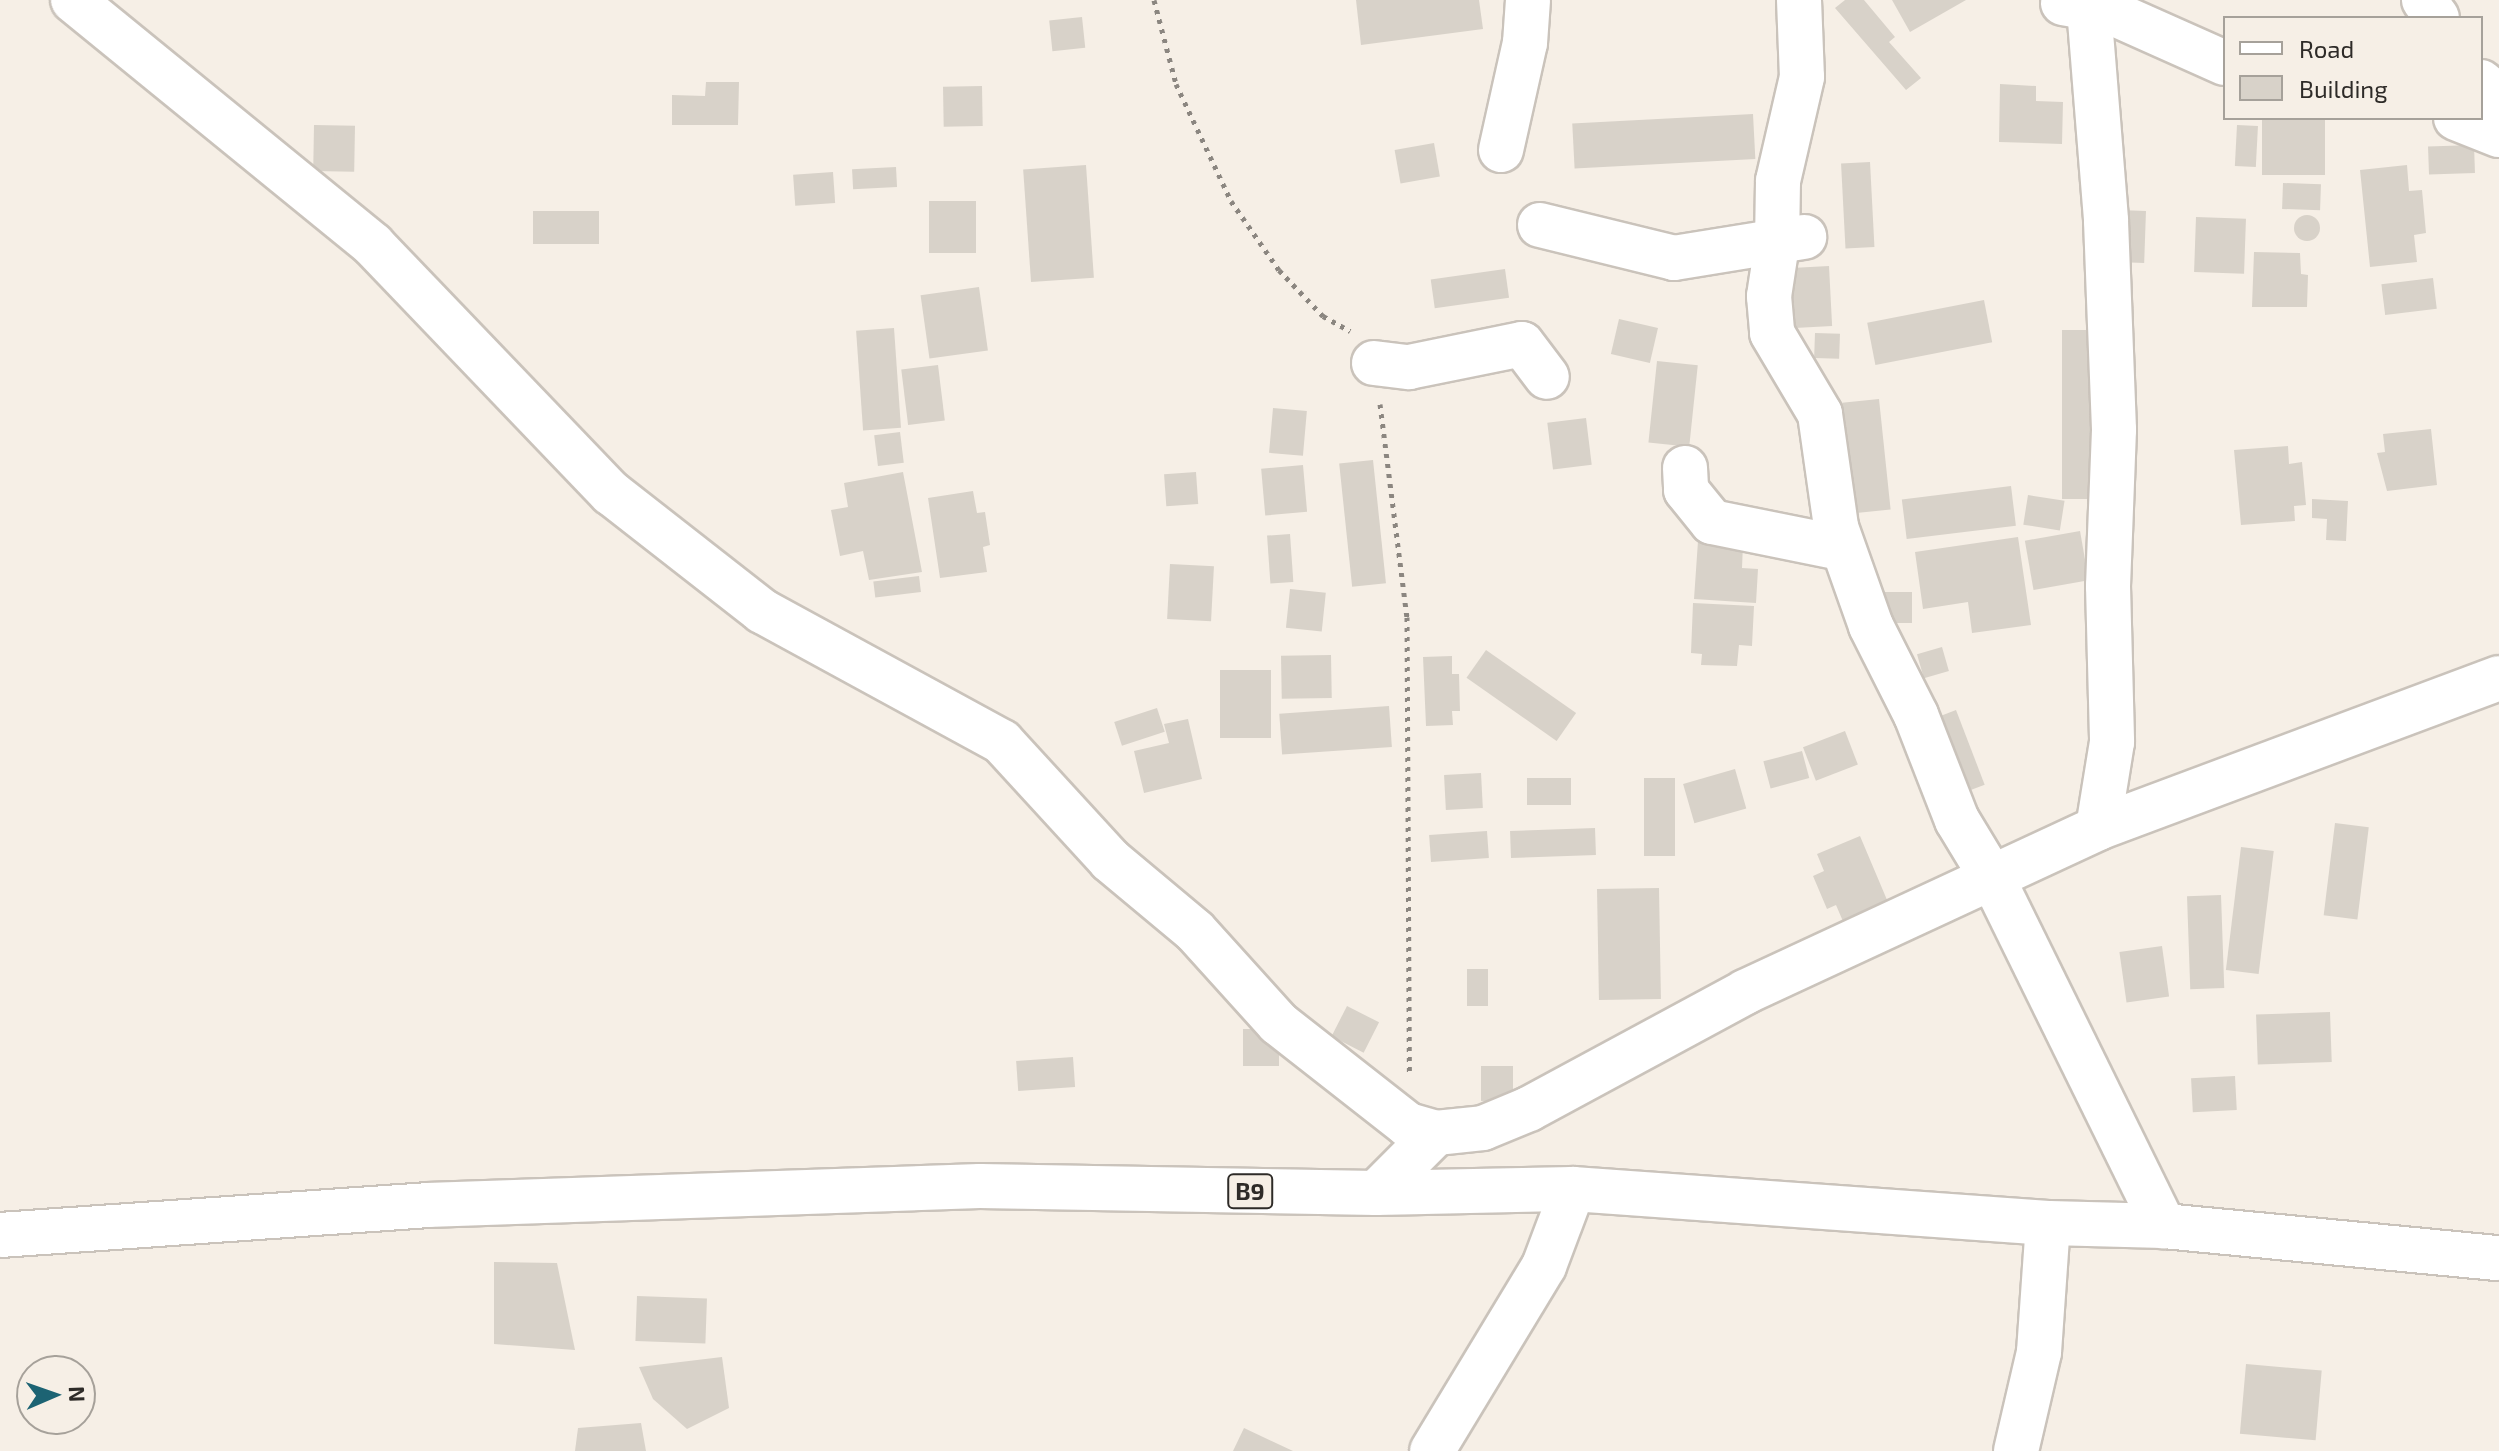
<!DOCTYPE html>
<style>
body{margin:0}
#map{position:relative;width:2499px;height:1451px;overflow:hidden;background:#f6efe6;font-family:"Exo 2",sans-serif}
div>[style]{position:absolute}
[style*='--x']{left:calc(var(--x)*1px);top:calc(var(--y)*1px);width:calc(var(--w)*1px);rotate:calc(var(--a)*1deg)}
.building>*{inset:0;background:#d8d2c9;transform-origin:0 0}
.round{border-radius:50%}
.path>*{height:5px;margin-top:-2.5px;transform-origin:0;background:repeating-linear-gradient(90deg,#8b8680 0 4px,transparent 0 10px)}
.roads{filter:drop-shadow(2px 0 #cac3bb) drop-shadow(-2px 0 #cac3bb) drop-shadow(0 2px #cac3bb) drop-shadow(0 -2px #cac3bb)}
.minor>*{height:44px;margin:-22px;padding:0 22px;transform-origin:22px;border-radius:22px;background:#fff}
.highway>*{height:44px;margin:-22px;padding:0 22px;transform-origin:22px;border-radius:22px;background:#fff}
span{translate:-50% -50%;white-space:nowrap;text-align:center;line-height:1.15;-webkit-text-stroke:8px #f6efe6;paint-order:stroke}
.shield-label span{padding:2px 6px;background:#f6efe6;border:2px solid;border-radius:6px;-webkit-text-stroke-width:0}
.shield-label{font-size:24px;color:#2e2b28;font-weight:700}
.legend{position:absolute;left:2223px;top:16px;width:260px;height:104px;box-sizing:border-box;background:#f6efe6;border:2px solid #a6a19a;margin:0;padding:10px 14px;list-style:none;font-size:24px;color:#2e2b28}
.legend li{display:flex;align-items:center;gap:16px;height:40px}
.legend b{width:40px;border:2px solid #a6a19a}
.north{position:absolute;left:16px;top:1355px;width:80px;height:80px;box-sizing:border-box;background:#f6efe6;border:2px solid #a6a19a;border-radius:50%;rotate:88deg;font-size:22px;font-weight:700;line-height:32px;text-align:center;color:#2e2b28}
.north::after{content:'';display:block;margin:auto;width:28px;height:36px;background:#1c6373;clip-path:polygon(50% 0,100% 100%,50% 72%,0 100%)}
</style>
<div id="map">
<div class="building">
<i style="clip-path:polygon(1356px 0,1479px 0,1483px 29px,1361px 45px)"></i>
<i style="clip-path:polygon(1845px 0,1864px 0,1895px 37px,1889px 42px,1921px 78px,1906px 90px,1835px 8px)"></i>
<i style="clip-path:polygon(1892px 0,1966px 0,1910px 32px)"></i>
<i style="left:1082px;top:17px;width:31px;height:33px;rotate:84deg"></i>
<i style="clip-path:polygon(706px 82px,739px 82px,738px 125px,672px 125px,672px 95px,705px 96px)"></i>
<i style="clip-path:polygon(2000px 84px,2036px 86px,2036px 101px,2063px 102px,2062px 144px,1999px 142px)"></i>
<i style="left:982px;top:86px;width:40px;height:39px;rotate:89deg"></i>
<i style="left:1753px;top:114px;width:45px;height:181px;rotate:87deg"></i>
<i style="left:2262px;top:118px;width:63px;height:57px"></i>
<i style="left:314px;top:125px;width:41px;height:46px;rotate:1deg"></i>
<i style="left:2237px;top:125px;width:21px;height:41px;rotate:3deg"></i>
<i style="left:1434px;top:143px;width:34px;height:40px;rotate:80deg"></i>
<i style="left:2474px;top:145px;width:28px;height:46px;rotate:88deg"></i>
<i style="left:1870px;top:162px;width:85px;height:29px;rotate:87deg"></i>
<i style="left:1086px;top:165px;width:113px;height:63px;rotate:86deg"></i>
<i style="clip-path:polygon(2407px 165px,2409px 191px,2422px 190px,2426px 233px,2414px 235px,2417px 262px,2370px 267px,2360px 170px)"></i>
<i style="left:896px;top:167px;width:20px;height:44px;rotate:87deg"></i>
<i style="left:833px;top:172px;width:31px;height:40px;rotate:86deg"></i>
<i style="left:2283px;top:183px;width:38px;height:26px;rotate:2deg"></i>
<i style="left:929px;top:201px;width:47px;height:52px"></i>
<i style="left:2119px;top:210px;width:27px;height:52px;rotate:2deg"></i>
<i style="left:533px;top:211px;width:66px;height:33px"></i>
<i class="round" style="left:2294px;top:215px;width:26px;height:26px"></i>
<i style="left:2196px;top:217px;width:50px;height:55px;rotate:2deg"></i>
<i style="clip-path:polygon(2254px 252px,2300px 253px,2301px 274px,2308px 275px,2307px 307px,2252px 307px)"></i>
<i style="left:1829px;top:266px;width:60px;height:47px;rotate:87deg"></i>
<i style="left:1505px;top:269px;width:29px;height:75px;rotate:82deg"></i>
<i style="left:2433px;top:278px;width:31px;height:52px;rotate:83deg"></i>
<i style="left:979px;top:287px;width:64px;height:59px;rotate:82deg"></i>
<i style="left:1984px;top:300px;width:43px;height:119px;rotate:79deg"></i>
<i style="left:1619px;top:319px;width:40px;height:36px;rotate:13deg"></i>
<i style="left:894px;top:328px;width:100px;height:38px;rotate:86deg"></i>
<i style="left:2062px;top:330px;width:40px;height:169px"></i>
<i style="left:1815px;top:333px;width:25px;height:25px;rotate:2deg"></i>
<i style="left:1657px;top:361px;width:41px;height:82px;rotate:6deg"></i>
<i style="left:938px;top:365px;width:56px;height:37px;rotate:83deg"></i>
<i style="left:1879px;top:399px;width:111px;height:37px;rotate:84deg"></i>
<i style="left:1273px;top:408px;width:34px;height:45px;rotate:5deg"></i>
<i style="left:1586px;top:418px;width:47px;height:39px;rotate:83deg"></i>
<i style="clip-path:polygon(2431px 429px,2437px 485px,2387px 491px,2377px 453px,2385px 452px,2383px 434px)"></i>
<i style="left:900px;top:432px;width:31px;height:26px;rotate:83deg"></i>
<i style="clip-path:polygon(2288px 446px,2289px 464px,2302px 462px,2306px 505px,2294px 506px,2295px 521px,2241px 525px,2234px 450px)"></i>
<i style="left:1373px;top:460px;width:124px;height:34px;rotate:84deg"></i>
<i style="left:1303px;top:465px;width:47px;height:42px;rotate:85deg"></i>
<i style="clip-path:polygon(903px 472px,922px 572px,869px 580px,863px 551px,840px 556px,831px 510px,848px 507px,844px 483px)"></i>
<i style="left:1196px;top:472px;width:32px;height:32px;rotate:86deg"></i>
<i style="left:2011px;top:486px;width:40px;height:110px;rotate:83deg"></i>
<i style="clip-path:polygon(973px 491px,977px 513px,985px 512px,990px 545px,983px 547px,987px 572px,940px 578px,928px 498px)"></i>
<i style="left:2028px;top:495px;width:37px;height:30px;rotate:9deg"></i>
<i style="clip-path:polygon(2312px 499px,2348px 501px,2346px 541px,2326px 540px,2327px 519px,2312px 518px)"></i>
<i style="left:2080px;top:531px;width:50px;height:56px;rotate:80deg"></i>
<i style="left:1290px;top:534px;width:48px;height:23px;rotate:86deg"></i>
<i style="clip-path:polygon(2018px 537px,2031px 625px,1972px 633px,1968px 602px,1923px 609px,1915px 552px)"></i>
<i style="clip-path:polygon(1698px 541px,1743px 544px,1742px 568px,1758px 569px,1756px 603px,1694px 599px)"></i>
<i style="left:1170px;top:564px;width:44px;height:55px;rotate:3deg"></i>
<i style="left:919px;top:576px;width:16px;height:46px;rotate:83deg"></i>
<i style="left:1290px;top:589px;width:36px;height:39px;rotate:6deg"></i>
<i style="left:1885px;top:592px;width:27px;height:31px"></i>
<i style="clip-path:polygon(1693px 603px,1754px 606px,1752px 646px,1739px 645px,1737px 666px,1701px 665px,1702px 654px,1691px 653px)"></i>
<i style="left:1942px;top:647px;width:25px;height:26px;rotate:74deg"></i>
<i style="left:1486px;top:650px;width:110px;height:34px;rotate:35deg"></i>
<i style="left:1331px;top:655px;width:43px;height:50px;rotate:89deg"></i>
<i style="clip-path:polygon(1452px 656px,1452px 674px,1459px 674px,1460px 711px,1452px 711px,1453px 725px,1426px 726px,1423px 657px)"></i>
<i style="left:1220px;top:670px;width:51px;height:68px"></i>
<i style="left:1389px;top:706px;width:41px;height:110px;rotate:86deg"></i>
<i style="left:1157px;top:708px;width:25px;height:45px;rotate:72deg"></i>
<i style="left:1956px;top:710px;width:80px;height:27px;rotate:69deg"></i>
<i style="clip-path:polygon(1188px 719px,1202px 779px,1144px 793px,1134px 751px,1169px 743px,1164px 724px)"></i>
<i style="left:1845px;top:731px;width:36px;height:45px;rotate:69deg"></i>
<i style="left:1802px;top:751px;width:28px;height:40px;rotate:75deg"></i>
<i style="left:1735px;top:769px;width:41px;height:54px;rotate:74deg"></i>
<i style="left:1481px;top:773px;width:35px;height:37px;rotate:87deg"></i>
<i style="left:1571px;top:778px;width:27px;height:44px;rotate:90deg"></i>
<i style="left:1644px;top:778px;width:31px;height:78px"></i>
<i style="left:2335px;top:823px;width:34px;height:93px;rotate:7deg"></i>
<i style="left:1595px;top:828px;width:27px;height:85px;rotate:88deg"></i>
<i style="left:1487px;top:831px;width:27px;height:58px;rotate:86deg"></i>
<i style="clip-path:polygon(1860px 836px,1890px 907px,1845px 926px,1836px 905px,1827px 909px,1813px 876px,1824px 871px,1817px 854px)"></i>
<i style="left:2241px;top:847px;width:33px;height:124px;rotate:7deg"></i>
<i style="left:1659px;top:888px;width:111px;height:62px;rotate:89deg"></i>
<i style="left:2221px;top:895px;width:93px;height:34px;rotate:88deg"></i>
<i style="left:2162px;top:946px;width:51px;height:43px;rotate:82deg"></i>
<i style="left:1467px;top:969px;width:21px;height:37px"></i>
<i style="left:1347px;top:1006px;width:36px;height:34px;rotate:27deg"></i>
<i style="left:2330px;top:1012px;width:50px;height:74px;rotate:88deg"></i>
<i style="left:1243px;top:1029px;width:36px;height:37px"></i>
<i style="left:1073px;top:1057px;width:30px;height:57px;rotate:86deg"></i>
<i style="left:1481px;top:1066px;width:32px;height:35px"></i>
<i style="left:2235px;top:1076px;width:34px;height:44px;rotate:87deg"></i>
<i style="clip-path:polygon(494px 1262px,557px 1263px,575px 1350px,494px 1344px)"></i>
<i style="left:637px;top:1296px;width:70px;height:45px;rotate:2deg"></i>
<i style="clip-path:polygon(722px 1357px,729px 1408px,687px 1429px,653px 1399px,639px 1367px)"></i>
<i style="left:2246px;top:1364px;width:76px;height:70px;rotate:5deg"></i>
<i style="clip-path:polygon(641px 1423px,646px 1451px,575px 1451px,578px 1428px)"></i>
<i style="clip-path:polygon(1244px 1428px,1293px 1451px,1233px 1451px)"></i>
</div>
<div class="path">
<i style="--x:1154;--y:0;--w:87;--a:75.3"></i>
<i style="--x:1176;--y:84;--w:129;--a:64.8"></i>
<i style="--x:1231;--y:201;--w:84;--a:55.2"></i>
<i style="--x:1279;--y:270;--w:64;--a:46.3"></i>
<i style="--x:1323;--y:316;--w:31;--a:29"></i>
<i style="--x:1380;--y:404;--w:215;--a:82.8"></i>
<i style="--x:1407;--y:617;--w:455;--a:89.7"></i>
</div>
<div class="roads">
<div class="minor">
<i style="--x:73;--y:0;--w:387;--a:39.2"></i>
<i style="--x:373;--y:245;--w:344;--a:46.2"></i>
<i style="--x:611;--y:493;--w:192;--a:38"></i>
<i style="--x:762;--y:611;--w:273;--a:28.6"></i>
<i style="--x:1002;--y:742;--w:160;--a:47.5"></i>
<i style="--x:1110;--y:860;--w:111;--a:39.9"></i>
<i style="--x:1195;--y:931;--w:124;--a:47.9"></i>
<i style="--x:1278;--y:1023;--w:165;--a:38.1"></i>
<i style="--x:1408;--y:1125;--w:29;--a:16"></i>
<i style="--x:1799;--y:0;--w:77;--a:87.8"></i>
<i style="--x:1802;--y:77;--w:107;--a:103"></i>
<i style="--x:1778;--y:181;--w:63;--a:90.9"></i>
<i style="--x:1777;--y:244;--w:53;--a:98.7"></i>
<i style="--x:1769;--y:296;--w:37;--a:85"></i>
<i style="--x:1772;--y:333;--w:94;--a:59.3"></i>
<i style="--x:1820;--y:414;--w:114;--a:81.9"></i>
<i style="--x:1836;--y:527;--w:105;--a:70.5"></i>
<i style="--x:1871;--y:626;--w:100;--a:63.2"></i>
<i style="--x:1916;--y:715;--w:113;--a:68.7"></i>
<i style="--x:1957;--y:820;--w:71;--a:58.8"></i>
<i style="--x:1994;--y:881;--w:385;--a:63.8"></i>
<i style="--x:2424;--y:0;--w:22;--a:54"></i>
<i style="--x:2063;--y:3;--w:46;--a:10.1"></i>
<i style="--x:2108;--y:11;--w:128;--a:24"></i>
<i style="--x:2089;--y:8;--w:214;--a:85.4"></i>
<i style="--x:2106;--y:221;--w:209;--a:87.8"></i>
<i style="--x:2114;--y:430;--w:156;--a:92.2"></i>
<i style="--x:2108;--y:586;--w:156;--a:88.5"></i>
<i style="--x:2112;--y:742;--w:87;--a:99.2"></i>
<i style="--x:2481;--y:82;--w:23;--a:40"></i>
<i style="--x:2456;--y:118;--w:46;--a:21.6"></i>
<i style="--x:1501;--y:150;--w:110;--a:-77.4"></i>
<i style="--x:1525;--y:43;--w:43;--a:-86"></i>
<i style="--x:1540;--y:225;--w:138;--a:13.8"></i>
<i style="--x:1674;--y:258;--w:132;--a:-9.2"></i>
<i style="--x:1374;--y:363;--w:35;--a:7"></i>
<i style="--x:1409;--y:367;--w:115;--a:-11.5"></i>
<i style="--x:1522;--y:344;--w:41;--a:52.9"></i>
<i style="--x:1685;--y:468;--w:22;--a:87"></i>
<i style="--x:1686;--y:490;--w:41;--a:50.9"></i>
<i style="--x:1712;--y:522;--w:132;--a:11.4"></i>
<i style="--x:1376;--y:1193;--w:85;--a:-45"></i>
<i style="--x:1436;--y:1133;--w:47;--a:-6.1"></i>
<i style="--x:1483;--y:1128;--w:50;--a:-22.4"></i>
<i style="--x:1529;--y:1109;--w:246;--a:-28.4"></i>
<i style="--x:1745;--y:992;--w:389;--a:-24.9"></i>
<i style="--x:2098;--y:828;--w:428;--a:-20.5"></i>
<i style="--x:1432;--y:1451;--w:216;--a:-58.8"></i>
<i style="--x:1544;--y:1266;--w:82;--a:-69.4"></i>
<i style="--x:2016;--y:1451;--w:102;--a:-76.9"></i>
<i style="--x:2039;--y:1352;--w:129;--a:-86"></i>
</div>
<div class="highway">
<i style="--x:0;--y:1235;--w:428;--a:-4"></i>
<i style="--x:427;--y:1205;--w:553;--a:-1.97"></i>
<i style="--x:980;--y:1186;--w:396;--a:1"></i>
<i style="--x:1376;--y:1193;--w:197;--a:-1.2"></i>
<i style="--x:1573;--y:1189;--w:476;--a:4.1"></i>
<i style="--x:2048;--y:1223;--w:116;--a:1.5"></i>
<i style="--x:2164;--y:1226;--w:337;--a:5.5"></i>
</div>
</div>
<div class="shield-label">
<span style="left:1250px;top:1191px">B9</span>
</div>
<ul class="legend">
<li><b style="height:10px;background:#fff"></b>Road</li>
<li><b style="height:22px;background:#d8d2c9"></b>Building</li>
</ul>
<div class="north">N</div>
</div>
